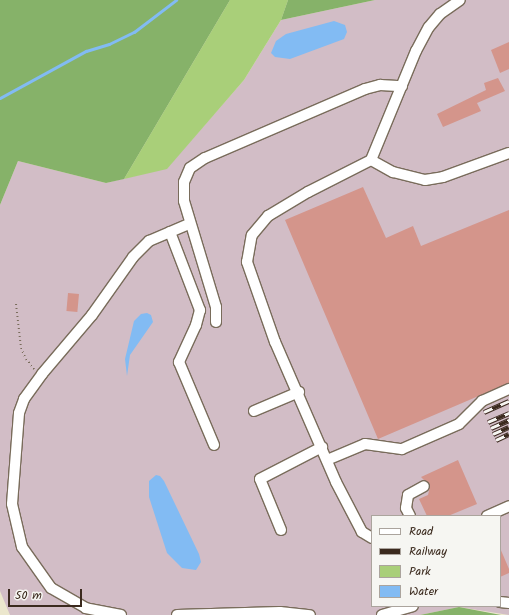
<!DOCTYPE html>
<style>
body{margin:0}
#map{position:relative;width:509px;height:615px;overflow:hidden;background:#ece7cd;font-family:Kalam,sans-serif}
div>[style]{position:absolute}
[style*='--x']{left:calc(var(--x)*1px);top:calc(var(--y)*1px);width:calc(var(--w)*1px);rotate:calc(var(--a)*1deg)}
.industrial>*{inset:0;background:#d2bdc6}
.green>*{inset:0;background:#a9cf79}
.forest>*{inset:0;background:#86b269}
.water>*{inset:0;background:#82bbf3}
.stream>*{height:3px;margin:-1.5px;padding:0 1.5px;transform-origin:1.5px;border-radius:1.5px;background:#82bbf3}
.building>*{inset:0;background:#d4958b;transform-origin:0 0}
.path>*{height:2px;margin-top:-1px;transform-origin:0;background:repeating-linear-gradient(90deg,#796c5b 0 1px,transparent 0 4px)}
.roads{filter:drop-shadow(1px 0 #796c5b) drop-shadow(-1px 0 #796c5b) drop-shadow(0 1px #796c5b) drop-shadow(0 -1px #796c5b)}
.minor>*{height:10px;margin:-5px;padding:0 5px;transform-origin:5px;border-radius:5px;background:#fff}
.rail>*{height:4.5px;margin-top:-2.25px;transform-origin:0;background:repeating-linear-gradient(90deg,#f6f6f2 0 9px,#3b2a1e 0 18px);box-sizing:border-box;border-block:1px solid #3b2a1e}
span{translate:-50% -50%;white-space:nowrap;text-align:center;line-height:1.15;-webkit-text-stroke:4px #f6f6f2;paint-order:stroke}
.legend{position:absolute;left:371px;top:515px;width:130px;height:92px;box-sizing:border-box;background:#f6f6f2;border:1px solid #aba49d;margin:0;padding:5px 7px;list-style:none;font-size:12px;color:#3b2a1e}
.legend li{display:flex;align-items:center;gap:8px;height:20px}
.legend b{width:20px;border:1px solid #aba49d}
.scale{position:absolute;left:8px;top:589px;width:74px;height:18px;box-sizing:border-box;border:2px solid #3b2a1e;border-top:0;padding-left:5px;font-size:12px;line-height:14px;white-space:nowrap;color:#3b2a1e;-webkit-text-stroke:3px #f6f6f2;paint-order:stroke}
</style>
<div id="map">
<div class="industrial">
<i style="clip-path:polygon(evenodd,375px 0,509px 0,509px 615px,459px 607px,420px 615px,10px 615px,0 591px,0 205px,18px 161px,106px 183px,167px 168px,244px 80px,281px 20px,375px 0,372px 516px,500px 516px,500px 606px,372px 606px,372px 516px)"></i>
</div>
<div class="green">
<i style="clip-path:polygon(230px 0,288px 0,281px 20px,244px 80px,167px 169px,124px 179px)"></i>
</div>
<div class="forest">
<i style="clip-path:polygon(0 0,230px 0,124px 179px,106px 183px,18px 161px,0 205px)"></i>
<i style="clip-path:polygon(288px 0,375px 0,281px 20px)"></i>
<i style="clip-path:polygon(459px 607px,501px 615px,420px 615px)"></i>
</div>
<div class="water">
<i style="clip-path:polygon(334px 21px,345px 25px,347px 32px,344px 39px,290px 59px,275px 57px,271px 53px,276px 41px,286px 34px)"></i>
<i style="clip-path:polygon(147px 313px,151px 315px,153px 322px,130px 355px,127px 376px,125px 359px,134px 321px,141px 314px)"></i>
<i style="clip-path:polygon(156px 475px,160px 476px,164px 481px,199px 554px,201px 562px,196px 570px,182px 568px,167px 553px,149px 497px,149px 481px)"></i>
</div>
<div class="stream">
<i style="--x:0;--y:98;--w:98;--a:-28.7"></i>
<i style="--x:86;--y:51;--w:24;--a:-17"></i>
<i style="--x:109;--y:44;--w:28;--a:-26"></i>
<i style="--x:134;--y:32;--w:53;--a:-37.3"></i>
</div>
<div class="building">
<i style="clip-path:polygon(509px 42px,509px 69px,500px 73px,491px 50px)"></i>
<i style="clip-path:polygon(498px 78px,505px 91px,477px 103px,481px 111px,443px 127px,437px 114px,486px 90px,484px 83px)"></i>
<i style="clip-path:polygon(363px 187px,386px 238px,413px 226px,421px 246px,509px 210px,509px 383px,378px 439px,285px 220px)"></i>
<i style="left:68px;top:293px;width:11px;height:18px;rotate:5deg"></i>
<i style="clip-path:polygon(458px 460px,477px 504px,448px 516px,427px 516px,419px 499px,428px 495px,430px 486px,421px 477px)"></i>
<i style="clip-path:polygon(500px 548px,509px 569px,509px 573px,500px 577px)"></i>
</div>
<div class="path">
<i style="--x:16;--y:304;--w:44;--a:83.5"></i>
<i style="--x:21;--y:348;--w:12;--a:66"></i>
<i style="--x:26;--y:359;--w:13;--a:51"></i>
</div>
<div class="roads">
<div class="minor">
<i style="--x:371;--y:160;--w:25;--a:29"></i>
<i style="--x:393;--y:172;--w:33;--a:14"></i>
<i style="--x:425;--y:180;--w:18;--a:-9"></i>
<i style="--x:443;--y:177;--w:70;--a:-20"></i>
<i style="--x:170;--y:232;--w:84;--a:69"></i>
<i style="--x:200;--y:310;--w:16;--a:105"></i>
<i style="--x:196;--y:325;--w:41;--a:114.7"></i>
<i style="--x:179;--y:362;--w:90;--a:67.1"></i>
<i style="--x:216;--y:322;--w:15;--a:-90"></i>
<i style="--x:216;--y:307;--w:111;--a:-106.8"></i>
<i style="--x:184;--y:201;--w:19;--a:-90"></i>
<i style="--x:184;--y:182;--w:15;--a:-67"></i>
<i style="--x:190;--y:168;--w:18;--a:-34"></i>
<i style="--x:205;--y:158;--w:174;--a:-23.3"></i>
<i style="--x:365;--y:89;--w:16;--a:-15"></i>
<i style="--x:380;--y:85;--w:22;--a:3"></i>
<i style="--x:254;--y:411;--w:49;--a:-22.9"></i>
<i style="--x:327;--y:460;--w:41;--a:-22.8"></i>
<i style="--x:365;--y:444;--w:37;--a:8"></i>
<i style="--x:402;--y:449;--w:62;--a:-23.7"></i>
<i style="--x:459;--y:424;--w:33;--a:-45"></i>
<i style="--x:482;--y:401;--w:30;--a:-24"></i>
<i style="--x:410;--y:516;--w:9;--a:-117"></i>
<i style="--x:406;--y:508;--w:13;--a:-81"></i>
<i style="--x:408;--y:495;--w:18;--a:-29"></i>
<i style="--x:487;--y:516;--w:24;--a:-24"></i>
<i style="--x:281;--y:530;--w:55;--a:-112.4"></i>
<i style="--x:260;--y:479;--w:70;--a:-27.3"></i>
<i style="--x:372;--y:538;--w:12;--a:-149"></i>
<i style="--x:362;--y:532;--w:56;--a:-117.5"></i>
<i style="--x:336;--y:482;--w:153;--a:-113.5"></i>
<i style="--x:275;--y:342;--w:85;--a:-109.3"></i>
<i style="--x:247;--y:262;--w:27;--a:-80"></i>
<i style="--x:252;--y:235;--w:25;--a:-50"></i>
<i style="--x:268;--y:216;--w:47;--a:-31"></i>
<i style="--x:308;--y:192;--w:71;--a:-26.9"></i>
<i style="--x:371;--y:160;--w:118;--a:-67.6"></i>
<i style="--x:416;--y:51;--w:27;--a:-62"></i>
<i style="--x:429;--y:27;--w:17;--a:-50"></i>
<i style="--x:440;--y:14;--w:24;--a:-35"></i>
<i style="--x:500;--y:602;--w:9;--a:6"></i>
<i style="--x:121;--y:615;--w:36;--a:-169"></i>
<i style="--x:86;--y:608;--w:40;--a:-150.3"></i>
<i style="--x:51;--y:588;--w:50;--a:-125.3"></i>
<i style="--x:22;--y:547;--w:44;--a:-103.1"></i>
<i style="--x:12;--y:504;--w:91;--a:-85.6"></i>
<i style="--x:19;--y:413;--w:15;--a:-70"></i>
<i style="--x:24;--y:399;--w:31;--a:-54"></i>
<i style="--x:42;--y:374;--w:77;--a:-49.7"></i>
<i style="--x:92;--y:315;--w:71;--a:-54.7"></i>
<i style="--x:133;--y:257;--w:23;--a:-45"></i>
<i style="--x:149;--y:241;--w:43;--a:-23"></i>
<i style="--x:177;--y:615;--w:103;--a:-1.7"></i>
<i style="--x:280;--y:612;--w:30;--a:6"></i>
<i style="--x:382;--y:615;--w:32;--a:-16"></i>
</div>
</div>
<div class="rail">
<i style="--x:484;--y:412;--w:27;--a:-24"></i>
<i style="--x:488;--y:422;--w:23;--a:-23"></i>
<i style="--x:491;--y:428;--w:20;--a:-24"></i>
<i style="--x:493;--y:434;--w:17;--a:-24"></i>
<i style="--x:496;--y:440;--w:14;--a:-25"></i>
</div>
<ul class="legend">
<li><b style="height:5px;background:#fff"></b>Road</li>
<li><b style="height:5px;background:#3b2a1e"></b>Railway</li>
<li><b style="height:11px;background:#a9cf79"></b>Park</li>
<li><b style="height:11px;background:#82bbf3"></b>Water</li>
</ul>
<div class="scale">50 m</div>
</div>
